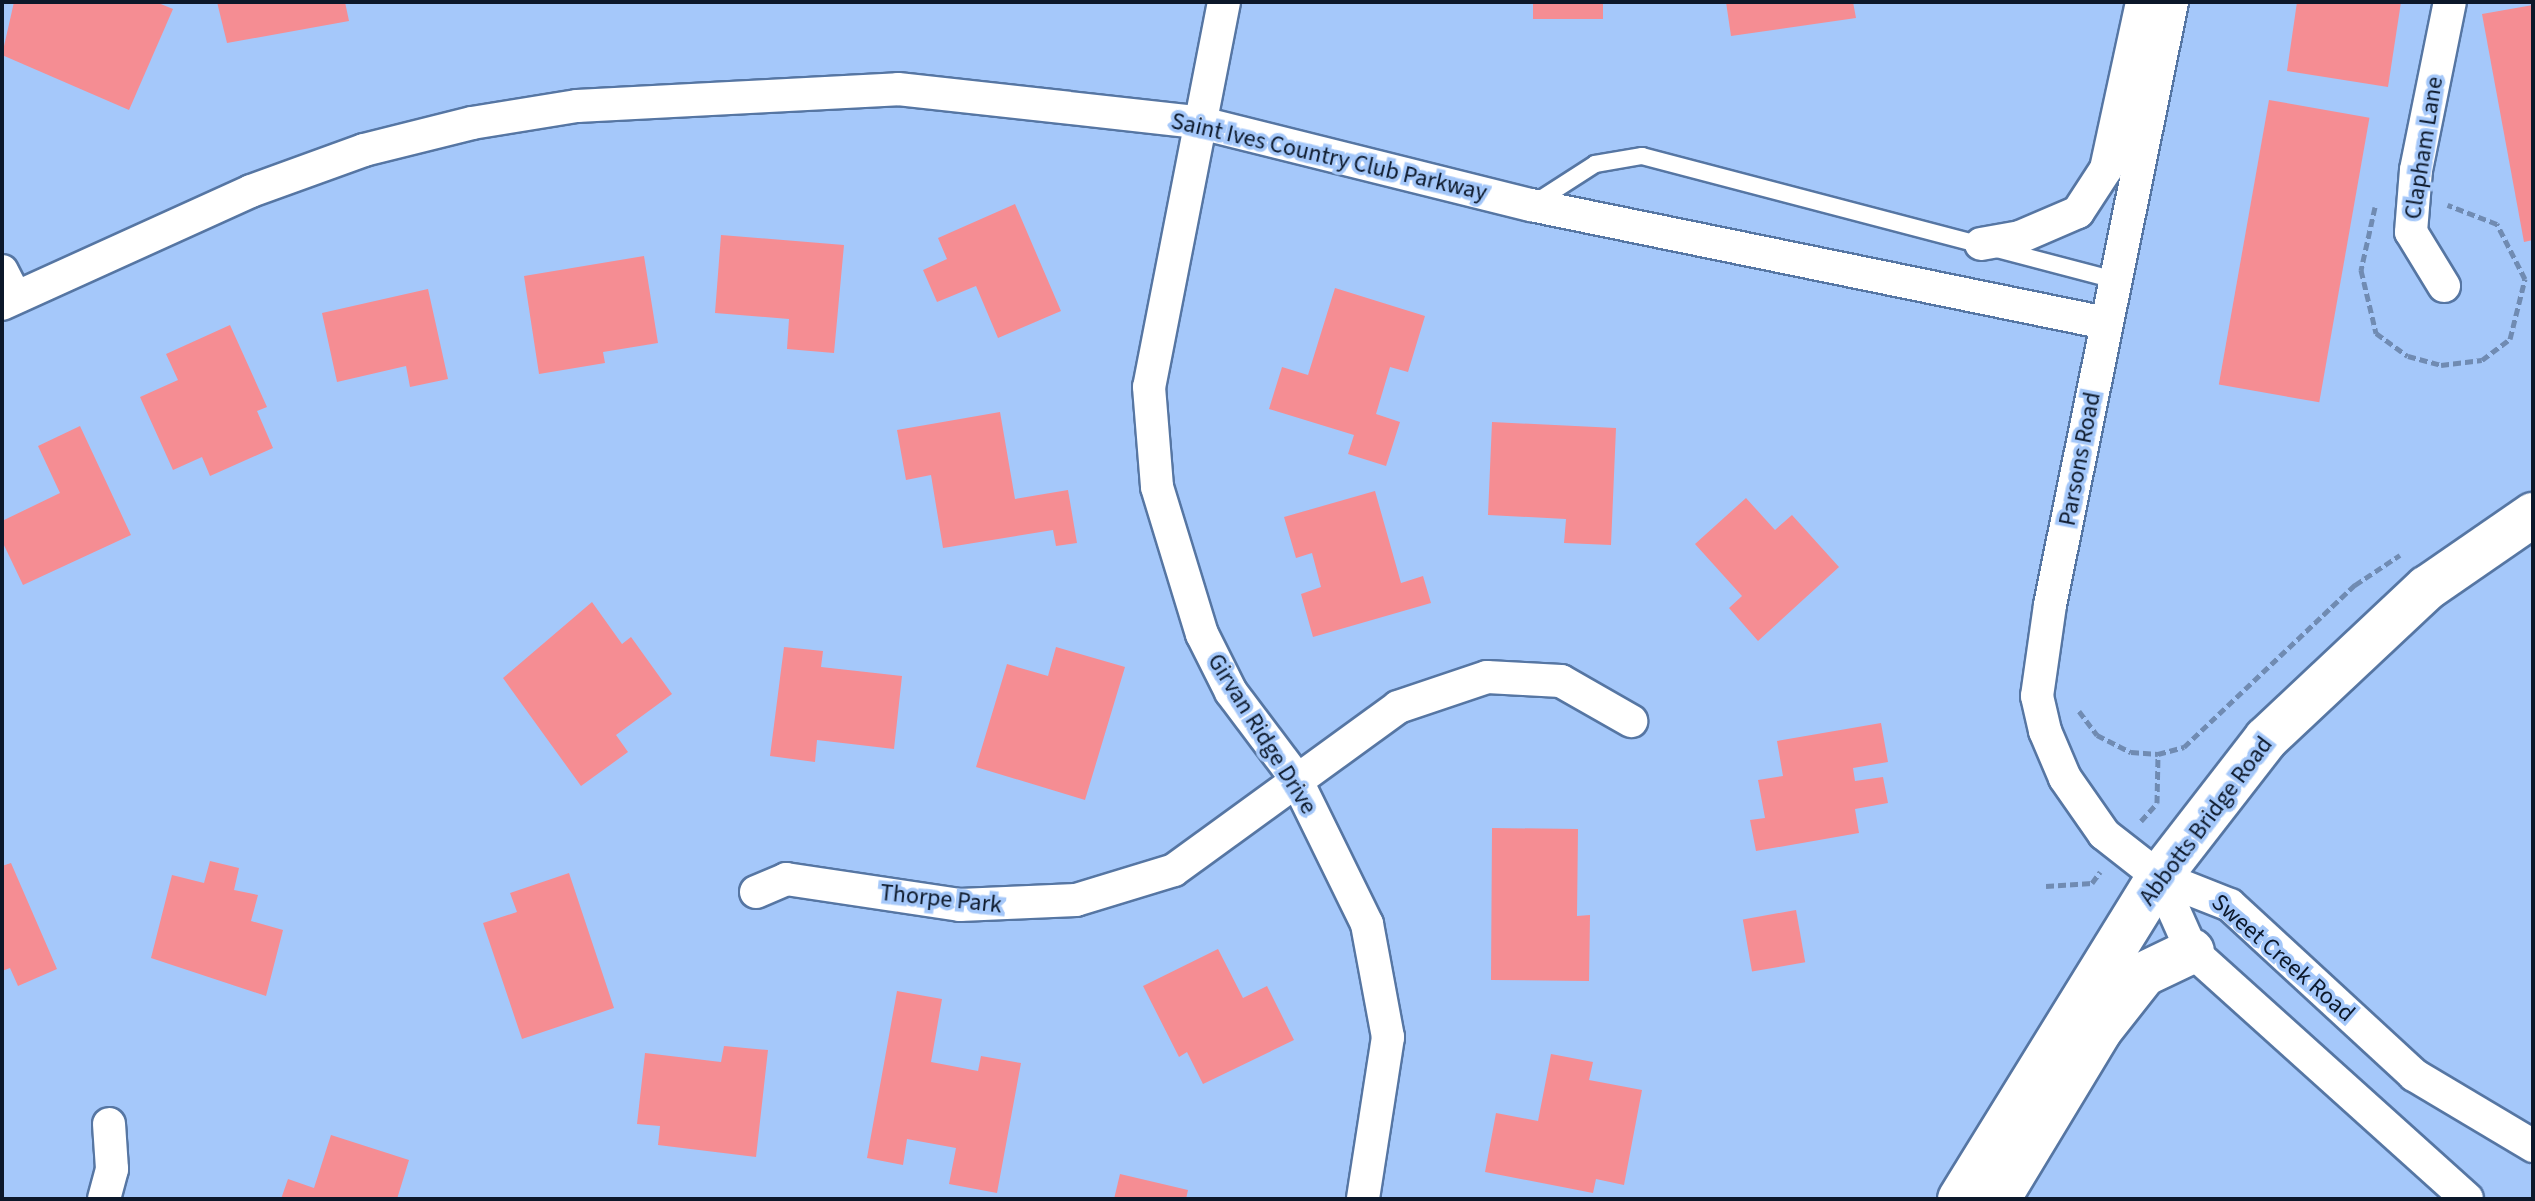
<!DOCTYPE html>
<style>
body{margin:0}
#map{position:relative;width:2535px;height:1201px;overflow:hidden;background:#a5c8fa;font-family:"Source Sans 3",sans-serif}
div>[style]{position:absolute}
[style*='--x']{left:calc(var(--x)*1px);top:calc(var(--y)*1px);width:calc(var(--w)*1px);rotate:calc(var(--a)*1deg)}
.building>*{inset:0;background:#f58d93;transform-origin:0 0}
.path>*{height:5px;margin-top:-2.5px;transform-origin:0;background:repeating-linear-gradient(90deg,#708bb2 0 8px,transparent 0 12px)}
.roads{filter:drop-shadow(2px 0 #5676a3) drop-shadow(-2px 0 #5676a3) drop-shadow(0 2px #5676a3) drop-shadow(0 -2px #5676a3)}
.service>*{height:16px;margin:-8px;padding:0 8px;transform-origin:8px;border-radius:8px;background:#fff}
.minor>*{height:32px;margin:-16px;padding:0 16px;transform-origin:16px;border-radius:16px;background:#fff}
.secondary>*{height:44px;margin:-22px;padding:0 22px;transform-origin:22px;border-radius:22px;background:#fff}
span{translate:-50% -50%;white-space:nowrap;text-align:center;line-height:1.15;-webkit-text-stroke:7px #a5c8fa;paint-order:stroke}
.street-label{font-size:24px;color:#0c182a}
.frame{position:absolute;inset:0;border:4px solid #0c182a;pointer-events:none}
</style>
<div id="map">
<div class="building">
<i style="clip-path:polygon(14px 2px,156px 2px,173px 9px,129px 110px,2px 55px)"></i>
<i style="clip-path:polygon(217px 2px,345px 2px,349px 21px,227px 43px)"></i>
<i style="left:1533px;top:2px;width:70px;height:17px"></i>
<i style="clip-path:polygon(1726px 2px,1853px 2px,1856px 18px,1731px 36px)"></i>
<i style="clip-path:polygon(2297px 2px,2401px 2px,2388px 87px,2287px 71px)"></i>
<i style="clip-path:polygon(2533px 5px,2533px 240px,2524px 242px,2482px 14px)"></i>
<i style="left:2269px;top:100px;width:102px;height:289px;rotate:10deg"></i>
<i style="clip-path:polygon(1015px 204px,1061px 311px,998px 338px,976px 286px,937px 302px,923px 270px,947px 259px,938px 238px)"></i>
<i style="clip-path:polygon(721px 235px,844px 245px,834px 353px,787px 349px,789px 319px,715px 313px)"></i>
<i style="clip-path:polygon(644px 256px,658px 343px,603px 352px,605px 363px,539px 374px,524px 276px)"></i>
<i style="clip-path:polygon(1335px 288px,1425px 316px,1408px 372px,1390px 367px,1376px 414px,1400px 422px,1386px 466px,1348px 454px,1354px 435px,1269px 409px,1282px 367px,1308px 375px)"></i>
<i style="clip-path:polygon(428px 289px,448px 379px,410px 387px,406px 366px,337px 382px,322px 313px)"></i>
<i style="clip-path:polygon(230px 325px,267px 407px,257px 411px,273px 448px,210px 476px,202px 457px,173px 470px,140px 397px,178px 380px,166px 354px)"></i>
<i style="clip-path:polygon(1000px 412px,1015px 499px,1068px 490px,1077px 543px,1056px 546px,1053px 530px,943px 548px,931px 475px,906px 480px,897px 430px)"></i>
<i style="clip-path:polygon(1492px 422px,1616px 428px,1611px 545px,1564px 543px,1566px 519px,1488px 515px)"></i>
<i style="clip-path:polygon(80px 426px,131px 535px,23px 585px,2px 541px,2px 521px,60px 493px,38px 446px)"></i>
<i style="clip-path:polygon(1375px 491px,1401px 583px,1423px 576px,1431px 603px,1313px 637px,1301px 594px,1321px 587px,1312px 553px,1296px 558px,1284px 517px)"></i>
<i style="clip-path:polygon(1746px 498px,1775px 530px,1792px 515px,1839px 567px,1758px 641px,1729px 608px,1742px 596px,1695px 544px)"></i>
<i style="clip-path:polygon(592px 602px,622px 644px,631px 637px,672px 694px,616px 735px,628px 752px,581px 786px,503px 678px)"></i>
<i style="clip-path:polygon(784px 647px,823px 651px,821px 667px,902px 676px,894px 749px,817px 740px,815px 762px,770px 756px)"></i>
<i style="clip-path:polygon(1056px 647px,1125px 667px,1085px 800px,976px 767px,1007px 664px,1048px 676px)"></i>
<i style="clip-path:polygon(1881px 723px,1888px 762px,1853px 768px,1855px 781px,1883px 777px,1888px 803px,1855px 809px,1859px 833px,1756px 851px,1750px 820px,1765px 818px,1758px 780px,1783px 776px,1777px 741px)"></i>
<i style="clip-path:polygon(1492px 828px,1578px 829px,1577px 916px,1590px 915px,1589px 981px,1491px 980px)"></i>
<i style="clip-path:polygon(210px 861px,239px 868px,234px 890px,258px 895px,251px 921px,283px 930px,266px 996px,151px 958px,172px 875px,204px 883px)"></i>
<i style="clip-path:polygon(11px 863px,57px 969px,18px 986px,10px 968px,2px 971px,2px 866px)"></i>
<i style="clip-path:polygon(569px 873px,614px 1008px,522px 1039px,483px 923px,517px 912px,510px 893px)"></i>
<i style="left:1796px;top:910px;width:53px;height:54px;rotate:80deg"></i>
<i style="clip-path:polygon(1218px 949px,1243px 998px,1267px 986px,1294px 1040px,1203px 1084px,1187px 1052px,1179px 1057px,1143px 986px)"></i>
<i style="clip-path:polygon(897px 991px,942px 999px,931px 1062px,978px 1071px,981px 1056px,1021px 1063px,997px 1193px,949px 1184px,956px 1148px,907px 1139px,903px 1165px,867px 1158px)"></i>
<i style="clip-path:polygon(724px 1046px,768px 1050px,756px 1157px,658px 1145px,660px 1126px,637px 1124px,645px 1053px,721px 1062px)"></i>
<i style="clip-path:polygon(1551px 1054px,1593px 1062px,1589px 1080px,1642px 1090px,1624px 1185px,1596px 1179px,1593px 1193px,1485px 1172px,1496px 1113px,1538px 1121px)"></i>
<i style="clip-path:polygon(331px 1135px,409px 1160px,397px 1199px,281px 1199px,288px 1179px,314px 1188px)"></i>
<i style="clip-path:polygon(1120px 1174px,1188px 1190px,1186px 1199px,1114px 1199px)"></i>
</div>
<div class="path">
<i style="--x:2375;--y:207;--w:65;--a:102.5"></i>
<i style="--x:2361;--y:270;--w:65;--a:76.6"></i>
<i style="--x:2376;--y:333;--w:39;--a:36"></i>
<i style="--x:2408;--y:356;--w:34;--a:15"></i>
<i style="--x:2441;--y:365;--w:41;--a:-7"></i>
<i style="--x:2482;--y:360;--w:35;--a:-37"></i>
<i style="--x:2510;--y:339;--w:62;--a:-76"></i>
<i style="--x:2525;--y:279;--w:62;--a:-117"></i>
<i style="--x:2497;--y:224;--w:53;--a:-158.8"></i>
<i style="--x:2079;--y:711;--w:30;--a:53"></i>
<i style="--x:2097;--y:735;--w:38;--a:27"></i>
<i style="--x:2131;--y:752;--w:27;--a:4"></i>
<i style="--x:2141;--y:821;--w:24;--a:-48"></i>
<i style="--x:2157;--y:803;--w:49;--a:-88.8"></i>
<i style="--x:2158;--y:754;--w:27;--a:-15"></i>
<i style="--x:2184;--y:747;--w:236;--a:-43.5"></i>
<i style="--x:2355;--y:585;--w:54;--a:-33.7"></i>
<i style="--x:2046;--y:886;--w:46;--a:-3.7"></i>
<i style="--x:2092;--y:883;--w:14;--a:-54"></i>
</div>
<div class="roads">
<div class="service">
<i style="--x:1533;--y:204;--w:74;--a:-32.8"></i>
<i style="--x:1595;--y:164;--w:48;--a:-9.7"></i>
<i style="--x:1642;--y:156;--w:489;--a:14.7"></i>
</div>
<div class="minor">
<i style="--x:1224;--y:2;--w:392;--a:101"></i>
<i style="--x:1149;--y:387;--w:100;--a:85.4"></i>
<i style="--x:1157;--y:487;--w:154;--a:73"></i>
<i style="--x:1202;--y:634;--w:65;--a:63.4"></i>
<i style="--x:1231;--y:692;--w:106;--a:53"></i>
<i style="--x:1295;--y:777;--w:164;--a:63.9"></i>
<i style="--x:1367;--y:924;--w:115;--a:79.5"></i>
<i style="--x:1388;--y:1037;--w:164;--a:98.8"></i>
<i style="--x:2172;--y:2;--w:615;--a:101.44"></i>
<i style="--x:2050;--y:605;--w:92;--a:98.1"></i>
<i style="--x:2037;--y:696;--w:36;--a:77"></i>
<i style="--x:2045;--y:731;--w:51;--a:66.9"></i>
<i style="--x:2065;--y:778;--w:68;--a:55.1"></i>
<i style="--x:2104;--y:834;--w:70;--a:38"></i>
<i style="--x:2159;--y:877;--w:76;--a:21.5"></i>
<i style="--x:2230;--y:905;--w:251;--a:42.7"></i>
<i style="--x:2414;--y:1075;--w:139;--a:30.8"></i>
<i style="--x:1981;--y:244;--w:40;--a:-10"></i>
<i style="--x:2020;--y:237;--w:63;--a:-23.3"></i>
<i style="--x:2078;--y:212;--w:51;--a:-56.9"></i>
<i style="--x:2106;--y:169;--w:171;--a:-77.8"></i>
<i style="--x:2;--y:271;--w:29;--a:63"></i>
<i style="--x:2444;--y:286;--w:63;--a:-121.4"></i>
<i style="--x:2411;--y:232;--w:62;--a:-85.4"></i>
<i style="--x:2416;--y:170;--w:171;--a:-78.6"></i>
<i style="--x:2;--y:304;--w:273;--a:-24.4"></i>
<i style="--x:251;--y:191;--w:120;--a:-19.9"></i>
<i style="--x:364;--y:150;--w:111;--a:-14"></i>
<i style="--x:472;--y:123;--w:106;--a:-9.2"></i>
<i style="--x:577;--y:106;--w:321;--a:-3"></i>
<i style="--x:898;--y:89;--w:301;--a:6.3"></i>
<i style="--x:1197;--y:122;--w:344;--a:14"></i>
<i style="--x:1531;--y:205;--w:587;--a:11.6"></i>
<i style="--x:2159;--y:877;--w:81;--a:66"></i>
<i style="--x:2192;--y:951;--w:370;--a:42"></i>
<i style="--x:756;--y:892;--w:33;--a:-23"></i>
<i style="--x:786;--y:879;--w:176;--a:8.5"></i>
<i style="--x:960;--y:905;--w:116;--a:-2.5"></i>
<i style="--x:1076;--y:900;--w:102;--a:-17"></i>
<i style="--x:1174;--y:870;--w:277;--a:-36"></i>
<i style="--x:1398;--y:707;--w:94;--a:-18.6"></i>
<i style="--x:1487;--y:677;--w:74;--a:3.1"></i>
<i style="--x:1561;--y:681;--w:81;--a:29.7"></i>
<i style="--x:104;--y:1199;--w:31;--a:-75"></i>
<i style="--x:112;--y:1169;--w:45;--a:-93.8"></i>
</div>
<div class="secondary">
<i style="--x:1960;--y:1199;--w:379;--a:-58.3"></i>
<i style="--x:2159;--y:877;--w:175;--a:-52.2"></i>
<i style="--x:2266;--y:739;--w:221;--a:-43.2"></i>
<i style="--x:2427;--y:588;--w:129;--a:-34.6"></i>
<i style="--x:1998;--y:1199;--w:197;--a:-58.9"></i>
<i style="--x:2100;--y:1030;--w:71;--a:-51.8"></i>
<i style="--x:2144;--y:974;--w:53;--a:-25.6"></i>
</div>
</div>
<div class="street-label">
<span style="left:2424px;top:148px;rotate:-81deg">Clapham Lane</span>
<span style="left:1329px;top:157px;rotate:13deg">Saint Ives Country Club Parkway</span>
<span style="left:2080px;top:459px;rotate:-79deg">Parsons Road</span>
<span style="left:1262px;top:734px;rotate:58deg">Girvan Ridge Drive</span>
<span style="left:2206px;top:821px;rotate:-53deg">Abbotts Bridge Road</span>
<span style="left:941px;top:899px;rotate:6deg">Thorpe Park</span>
<span style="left:2283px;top:958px;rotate:41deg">Sweet Creek Road</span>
</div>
<div class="frame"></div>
</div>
